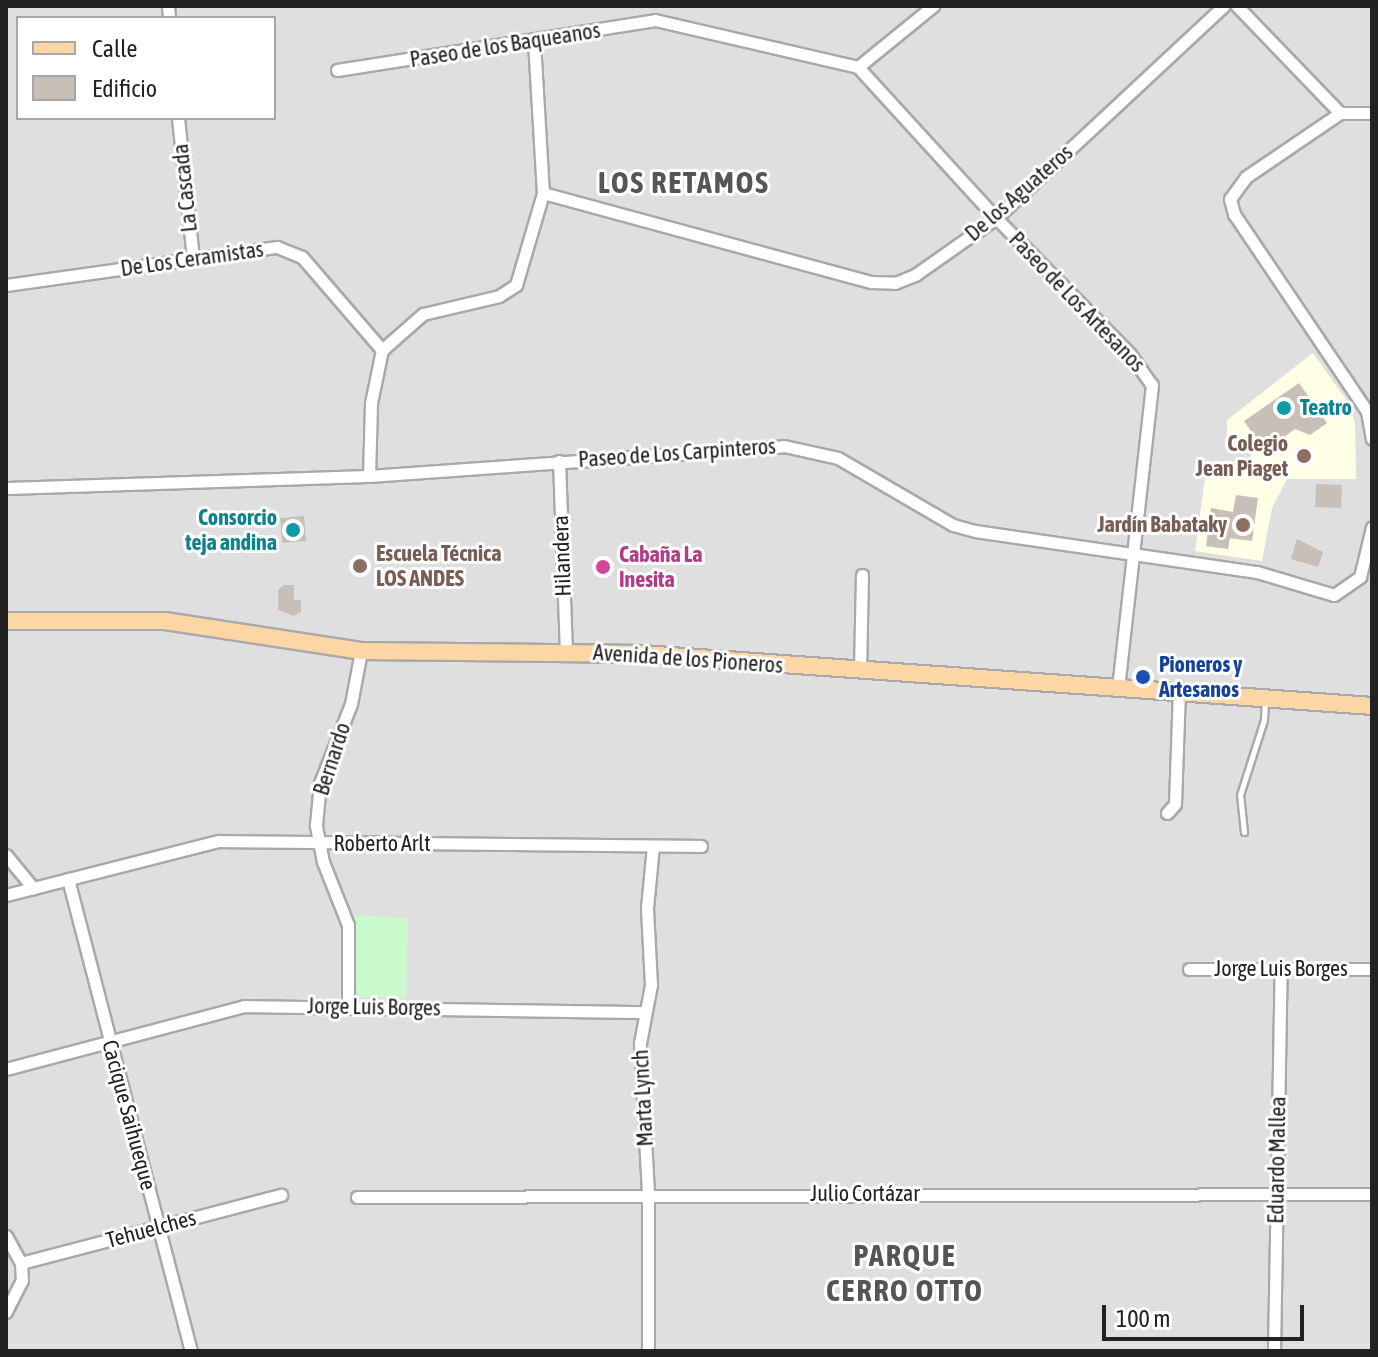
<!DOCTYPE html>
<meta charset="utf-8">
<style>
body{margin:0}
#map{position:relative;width:1378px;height:1357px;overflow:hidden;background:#f2efe9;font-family:"Asap Condensed",sans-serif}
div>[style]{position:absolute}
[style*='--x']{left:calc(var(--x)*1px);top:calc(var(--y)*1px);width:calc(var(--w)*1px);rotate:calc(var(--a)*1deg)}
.residential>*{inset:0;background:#e0dfdf}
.education>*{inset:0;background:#ffffe5}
.park>*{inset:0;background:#c8facc}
.building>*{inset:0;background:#c7bfb8;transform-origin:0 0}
.roads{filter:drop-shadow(2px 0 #a9a9a9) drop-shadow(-2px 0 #a9a9a9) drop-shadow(0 2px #a9a9a9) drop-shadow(0 -2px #a9a9a9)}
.service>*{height:5px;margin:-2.5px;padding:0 2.5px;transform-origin:2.5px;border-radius:2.5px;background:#fff}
.minor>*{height:11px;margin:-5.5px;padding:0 5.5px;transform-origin:5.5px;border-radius:5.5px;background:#fff}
.primary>*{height:16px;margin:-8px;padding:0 8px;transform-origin:8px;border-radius:8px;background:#fcd6a4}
.dots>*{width:22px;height:22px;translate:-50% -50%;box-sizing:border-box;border:4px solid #fff;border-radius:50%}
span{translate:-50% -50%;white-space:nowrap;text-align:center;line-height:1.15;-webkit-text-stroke:6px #fff;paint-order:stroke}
.street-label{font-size:22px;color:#222}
.culture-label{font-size:22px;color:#0d838f;font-weight:700}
.left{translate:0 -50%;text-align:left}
.right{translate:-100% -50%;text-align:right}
.education-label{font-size:22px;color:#785e54;font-weight:700}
.hotel-label{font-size:22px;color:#b23c85;font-weight:700}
.transit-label{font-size:22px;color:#164399;font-weight:700}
.district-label{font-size:30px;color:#555;font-weight:700;letter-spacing:2px}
.frame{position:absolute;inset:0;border:8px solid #222;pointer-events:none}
.legend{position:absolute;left:16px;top:16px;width:260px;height:104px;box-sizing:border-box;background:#fff;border:2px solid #a7a7a7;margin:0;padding:10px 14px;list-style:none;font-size:24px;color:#222}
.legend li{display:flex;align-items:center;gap:16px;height:40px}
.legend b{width:40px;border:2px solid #a7a7a7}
.scale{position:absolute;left:1102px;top:1305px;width:202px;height:36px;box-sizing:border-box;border:4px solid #222;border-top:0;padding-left:10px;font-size:24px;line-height:28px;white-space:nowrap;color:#222;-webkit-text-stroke:6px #fff;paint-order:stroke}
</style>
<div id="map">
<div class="residential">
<i style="clip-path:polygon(evenodd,6px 6px,1372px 6px,1372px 1351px,6px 1351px,6px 6px,18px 18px,274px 18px,274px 118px,18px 118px,18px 18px)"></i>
</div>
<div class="education">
<i style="clip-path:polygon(1313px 353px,1347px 401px,1355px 422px,1356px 479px,1287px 479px,1272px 508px,1262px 561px,1195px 551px,1207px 464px,1250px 468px,1252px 442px,1227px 438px,1227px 420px)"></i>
</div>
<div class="park">
<i style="clip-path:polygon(356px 915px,408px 918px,406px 997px,358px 997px,348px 925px)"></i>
</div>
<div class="building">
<i style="clip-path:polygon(1299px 383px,1327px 423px,1310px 435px,1295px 429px,1265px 451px,1244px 421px)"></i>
<i style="left:1316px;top:484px;width:26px;height:23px;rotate:2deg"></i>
<i style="clip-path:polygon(1236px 495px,1258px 498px,1252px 541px,1230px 538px,1228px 549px,1206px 546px,1211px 508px,1233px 512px)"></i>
<i style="left:304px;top:516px;width:25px;height:24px;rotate:85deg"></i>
<i style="clip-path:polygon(1297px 539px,1323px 552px,1318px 567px,1291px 559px)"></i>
<i style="clip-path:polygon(284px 585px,294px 585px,294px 600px,301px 600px,301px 612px,294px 616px,278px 610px,278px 590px)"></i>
</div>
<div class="roads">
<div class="service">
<i style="--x:1244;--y:832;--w:37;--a:-96"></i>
<i style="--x:1240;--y:795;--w:79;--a:-72.3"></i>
<i style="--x:1264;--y:720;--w:20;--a:-87"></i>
</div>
<div class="minor">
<i style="--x:168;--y:6;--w:12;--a:85"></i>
<i style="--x:1237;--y:6;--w:149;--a:46.1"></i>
<i style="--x:858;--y:67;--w:205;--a:47.6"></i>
<i style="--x:996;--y:218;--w:191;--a:45.4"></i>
<i style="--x:1130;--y:354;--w:38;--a:55"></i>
<i style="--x:1152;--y:385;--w:304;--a:96.4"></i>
<i style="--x:337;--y:70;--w:322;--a:-8.9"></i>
<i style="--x:655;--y:20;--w:208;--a:13"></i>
<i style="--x:858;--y:67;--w:97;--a:-39.1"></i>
<i style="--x:1372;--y:113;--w:32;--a:180"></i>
<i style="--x:1340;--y:113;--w:114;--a:145.8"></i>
<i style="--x:1246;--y:177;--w:27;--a:126"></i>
<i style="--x:1230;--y:199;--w:16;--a:75"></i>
<i style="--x:1234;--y:214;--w:238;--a:56"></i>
<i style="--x:1367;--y:411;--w:28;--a:80"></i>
<i style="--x:178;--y:118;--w:142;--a:83.9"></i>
<i style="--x:543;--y:193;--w:340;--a:15.2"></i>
<i style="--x:871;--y:282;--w:24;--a:2"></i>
<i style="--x:895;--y:283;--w:22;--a:-22"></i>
<i style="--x:915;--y:275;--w:99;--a:-35.1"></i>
<i style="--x:996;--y:218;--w:311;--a:-43"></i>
<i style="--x:6;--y:285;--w:274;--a:-8"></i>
<i style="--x:277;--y:247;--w:27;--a:22"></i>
<i style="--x:302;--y:257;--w:123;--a:49.3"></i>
<i style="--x:559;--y:461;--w:191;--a:87.9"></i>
<i style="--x:369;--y:476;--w:73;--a:-88.4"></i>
<i style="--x:371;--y:403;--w:54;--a:-78.3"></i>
<i style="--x:382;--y:350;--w:55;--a:-41.3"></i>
<i style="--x:423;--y:314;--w:78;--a:-13.3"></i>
<i style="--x:499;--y:296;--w:20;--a:-33"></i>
<i style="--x:516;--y:285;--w:96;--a:-73.6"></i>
<i style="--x:543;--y:193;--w:152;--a:-93.4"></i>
<i style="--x:6;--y:488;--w:363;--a:-1.9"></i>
<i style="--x:369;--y:476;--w:416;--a:-4.1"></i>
<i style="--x:784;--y:446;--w:55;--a:12.5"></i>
<i style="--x:838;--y:458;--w:133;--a:30.2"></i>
<i style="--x:953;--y:525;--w:23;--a:15"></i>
<i style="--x:975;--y:531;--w:285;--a:8.3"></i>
<i style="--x:1257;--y:572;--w:80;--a:16.6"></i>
<i style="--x:1334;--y:595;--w:32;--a:-35"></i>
<i style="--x:1360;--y:577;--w:51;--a:-76.5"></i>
<i style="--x:860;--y:670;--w:95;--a:-88.8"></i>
<i style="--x:1167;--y:813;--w:12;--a:-48"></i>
<i style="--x:1175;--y:804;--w:112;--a:-88"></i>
<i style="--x:6;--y:855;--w:43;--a:50.7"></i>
<i style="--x:68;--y:879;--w:488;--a:75.4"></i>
<i style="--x:6;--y:895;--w:219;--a:-14.3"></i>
<i style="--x:218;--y:841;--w:483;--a:0.6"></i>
<i style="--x:1189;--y:969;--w:183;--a:0"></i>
<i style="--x:348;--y:1007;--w:82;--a:-90"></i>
<i style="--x:348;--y:925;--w:68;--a:-111.6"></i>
<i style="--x:323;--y:862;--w:38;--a:-101"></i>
<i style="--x:316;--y:825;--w:42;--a:-84.6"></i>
<i style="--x:320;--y:783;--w:85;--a:-68.6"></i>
<i style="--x:351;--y:704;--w:54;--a:-79.3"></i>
<i style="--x:6;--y:1069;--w:246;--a:-14.8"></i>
<i style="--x:244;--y:1006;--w:400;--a:0.9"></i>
<i style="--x:357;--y:1197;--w:1015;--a:-0.17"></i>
<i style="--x:6;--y:1236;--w:31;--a:61"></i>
<i style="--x:21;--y:1263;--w:17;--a:87"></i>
<i style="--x:22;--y:1280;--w:36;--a:117"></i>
<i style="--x:21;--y:1263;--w:269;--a:-14.7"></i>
<i style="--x:648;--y:1351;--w:158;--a:-90"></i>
<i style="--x:648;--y:1193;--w:150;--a:-93.1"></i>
<i style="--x:640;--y:1043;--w:59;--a:-79.3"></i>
<i style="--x:651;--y:985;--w:77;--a:-93"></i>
<i style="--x:647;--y:908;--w:62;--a:-84.5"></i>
<i style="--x:1274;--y:1351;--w:382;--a:-89"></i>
</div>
<div class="primary">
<i style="--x:6;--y:621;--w:159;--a:0"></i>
<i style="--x:165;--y:621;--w:198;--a:8.7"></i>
<i style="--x:361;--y:651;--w:281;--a:0.6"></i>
<i style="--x:642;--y:654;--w:732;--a:4.07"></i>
</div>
</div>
<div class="dots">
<i style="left:1284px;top:408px;background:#0f9aa8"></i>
<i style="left:1304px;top:456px;background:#8d6e63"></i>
<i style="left:1243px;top:525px;background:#8d6e63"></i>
<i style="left:293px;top:530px;background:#0f9aa8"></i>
<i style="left:360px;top:566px;background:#8d6e63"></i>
<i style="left:603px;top:567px;background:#d1479c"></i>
<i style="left:1143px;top:677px;background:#1a4fb4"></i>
</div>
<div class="street-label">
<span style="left:505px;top:45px;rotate:-9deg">Paseo de los Baqueanos</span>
<span style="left:185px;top:188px;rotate:-96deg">La Cascada</span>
<span style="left:1019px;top:193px;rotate:-41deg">De los Aguateros</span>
<span style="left:192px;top:259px;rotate:-8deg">De Los Ceramistas</span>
<span style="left:1077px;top:302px;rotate:46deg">Paseo de Los Artesanos</span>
<span style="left:677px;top:453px;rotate:-4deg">Paseo de Los Carpinteros</span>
<span style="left:562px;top:556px;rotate:-92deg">Hilandera</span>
<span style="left:688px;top:659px;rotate:4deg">Avenida de los Pioneros</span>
<span style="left:332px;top:759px;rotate:-72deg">Bernardo</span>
<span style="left:382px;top:844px">Roberto Arlt</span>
<span style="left:1281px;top:969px">Jorge Luis Borges</span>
<span style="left:374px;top:1007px;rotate:1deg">Jorge Luis Borges</span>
<span style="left:643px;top:1098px;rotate:-93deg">Marta Lynch</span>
<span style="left:129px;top:1115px;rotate:75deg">Cacique Saihueque</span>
<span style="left:1277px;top:1160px;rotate:-89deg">Eduardo Mallea</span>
<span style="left:865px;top:1194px">Julio Cortázar</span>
<span style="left:151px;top:1229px;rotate:-15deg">Tehuelches</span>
</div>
<div class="culture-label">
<span class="left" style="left:1300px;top:408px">Teatro</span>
<span class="right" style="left:277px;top:530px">Consorcio<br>teja andina</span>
</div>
<div class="education-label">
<span class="right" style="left:1288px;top:456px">Colegio<br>Jean Piaget</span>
<span class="right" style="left:1227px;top:525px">Jardín Babataky</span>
<span class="left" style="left:376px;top:566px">Escuela Técnica<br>LOS ANDES</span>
</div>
<div class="hotel-label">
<span class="left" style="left:619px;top:567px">Cabaña La<br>Inesita</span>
</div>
<div class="transit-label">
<span class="left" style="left:1159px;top:677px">Pioneros y<br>Artesanos</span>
</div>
<div class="district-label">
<span style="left:684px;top:182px">LOS RETAMOS</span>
<span style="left:905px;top:1272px">PARQUE<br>CERRO OTTO</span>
</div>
<div class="frame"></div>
<ul class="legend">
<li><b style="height:10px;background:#fcd6a4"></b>Calle</li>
<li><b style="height:22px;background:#c7bfb8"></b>Edificio</li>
</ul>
<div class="scale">100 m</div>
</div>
